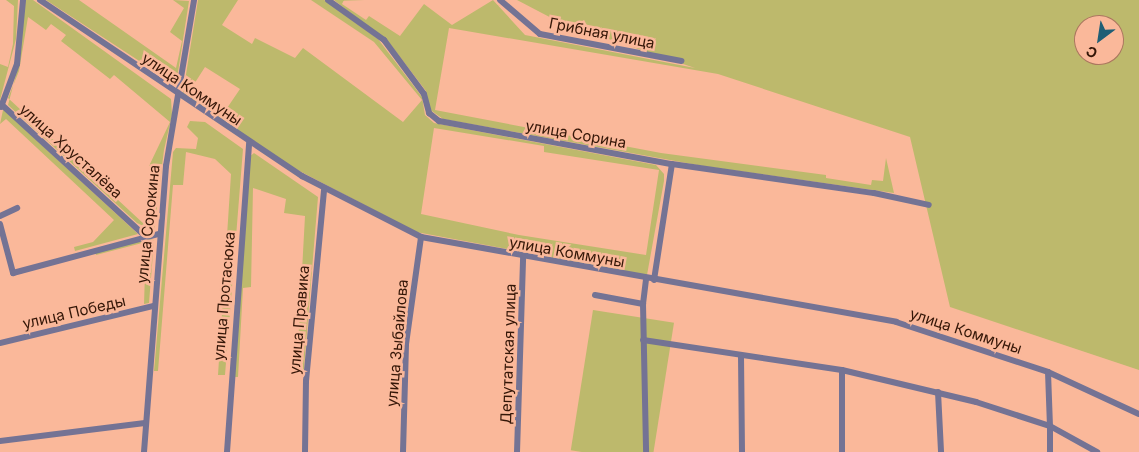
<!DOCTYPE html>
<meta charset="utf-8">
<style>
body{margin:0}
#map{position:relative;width:1139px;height:452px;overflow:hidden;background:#fab89a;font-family:Inter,sans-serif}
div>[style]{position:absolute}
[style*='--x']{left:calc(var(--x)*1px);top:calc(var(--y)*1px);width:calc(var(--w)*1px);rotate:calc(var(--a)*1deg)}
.green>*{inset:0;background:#bdb96c;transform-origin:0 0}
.minor>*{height:6px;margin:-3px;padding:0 3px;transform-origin:3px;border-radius:3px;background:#747394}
span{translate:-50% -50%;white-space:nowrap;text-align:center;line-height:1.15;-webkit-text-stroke:5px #fab89a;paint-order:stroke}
.street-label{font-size:15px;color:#341607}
.north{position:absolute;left:1074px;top:15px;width:50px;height:50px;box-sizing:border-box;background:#fab89a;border:1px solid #ab775f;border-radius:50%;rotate:211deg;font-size:14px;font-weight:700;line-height:20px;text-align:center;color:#341607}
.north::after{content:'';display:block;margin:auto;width:18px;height:22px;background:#205e75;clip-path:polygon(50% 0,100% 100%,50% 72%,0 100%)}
</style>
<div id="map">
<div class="green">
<i style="clip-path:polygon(6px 0,18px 0,16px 39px,0 100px,0 64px,8px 67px,13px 44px,14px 6px)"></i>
<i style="clip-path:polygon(evenodd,23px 0,33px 0,171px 99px,172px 115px,164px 150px,154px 231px,137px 223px,8px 105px,17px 71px,23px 0,28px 17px,46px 30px,51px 24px,66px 35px,61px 41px,110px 79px,114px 75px,170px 122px,149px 166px,158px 172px,147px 223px,144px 224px,8px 98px,19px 71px,28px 17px)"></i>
<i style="clip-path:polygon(46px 0,79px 0,176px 68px,182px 41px,170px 32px,184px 8px,173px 0,189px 1px,176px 85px)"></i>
<i style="clip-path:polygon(evenodd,198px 0,238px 0,222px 25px,252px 44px,255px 38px,295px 58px,303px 48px,403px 122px,422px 100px,374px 42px,311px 0,324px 0,378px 39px,416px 89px,422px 97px,425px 115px,434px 123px,656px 165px,664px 174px,664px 181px,647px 275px,416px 232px,269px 155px,183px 93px,198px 0,205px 67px,240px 89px,223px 114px,189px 92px,205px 67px,198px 0,434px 128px,544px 146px,544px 152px,659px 170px,646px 255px,519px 235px,421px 214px,434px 128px)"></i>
<i style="clip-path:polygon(evenodd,334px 0,344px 0,342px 4px,366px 20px,369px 16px,400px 36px,424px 4px,452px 25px,493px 0,525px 35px,695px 68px,561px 23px,517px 0,1139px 0,1139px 370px,950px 307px,910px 137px,718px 74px,449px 28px,435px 110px,661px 153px,826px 175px,826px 178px,871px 185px,872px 180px,883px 181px,886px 158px,894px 193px,703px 166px,443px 119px,429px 109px,426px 91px,391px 45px,334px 0,1084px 25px,1114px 25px,1114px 55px,1084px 55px,1084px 25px)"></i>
<i style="clip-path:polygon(3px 110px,5px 111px,138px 234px,75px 251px,74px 247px,93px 242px,114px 220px,6px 119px,0 124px)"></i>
<i style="clip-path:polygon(190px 121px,205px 122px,243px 149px,225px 375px,218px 375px,231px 174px,215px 159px,186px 152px,183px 185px,173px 185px,158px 371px,154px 371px,173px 152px,176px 148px,196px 149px,198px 138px,187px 127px)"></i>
<i style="clip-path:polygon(254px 153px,318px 197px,303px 379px,303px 364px,297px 363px,305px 216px,284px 213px,286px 199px,253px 188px,251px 287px,243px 288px,238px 377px,233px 377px,248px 158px)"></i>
<i style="clip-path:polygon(147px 239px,154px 240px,149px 303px,144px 304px,146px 242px,96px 255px,95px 251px)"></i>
<i style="left:593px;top:310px;width:82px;height:142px;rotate:9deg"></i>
</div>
<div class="minor">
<i style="--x:40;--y:0;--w:316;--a:33.9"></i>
<i style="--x:302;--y:176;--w:134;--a:27.1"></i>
<i style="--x:421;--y:237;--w:483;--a:10.1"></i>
<i style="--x:896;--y:322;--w:160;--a:18.2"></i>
<i style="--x:1048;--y:372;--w:100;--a:24.8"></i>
<i style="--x:328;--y:0;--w:69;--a:35.5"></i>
<i style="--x:384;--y:40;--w:67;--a:53.5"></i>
<i style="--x:424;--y:94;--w:20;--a:75"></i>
<i style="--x:429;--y:113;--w:13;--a:39"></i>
<i style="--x:439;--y:121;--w:237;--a:10.5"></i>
<i style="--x:672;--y:164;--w:204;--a:8.2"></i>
<i style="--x:874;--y:193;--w:56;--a:12.3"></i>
<i style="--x:500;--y:0;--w:52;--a:40.4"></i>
<i style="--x:540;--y:34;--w:144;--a:10.8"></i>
<i style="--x:2;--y:105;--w:194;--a:42.5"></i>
<i style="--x:1;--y:107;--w:46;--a:-69.6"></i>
<i style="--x:17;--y:64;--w:64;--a:-84.6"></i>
<i style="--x:0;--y:216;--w:19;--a:-25"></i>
<i style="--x:0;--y:224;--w:51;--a:75.1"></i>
<i style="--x:13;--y:273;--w:151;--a:-15"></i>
<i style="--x:654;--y:280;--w:117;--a:-81.2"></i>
<i style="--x:595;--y:295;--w:49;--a:10.6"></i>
<i style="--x:643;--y:304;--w:25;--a:-83"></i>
<i style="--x:643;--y:304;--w:148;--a:88.8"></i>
<i style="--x:643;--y:340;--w:201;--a:8.6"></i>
<i style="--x:842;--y:370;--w:138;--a:13.4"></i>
<i style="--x:976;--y:402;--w:78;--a:18"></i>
<i style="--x:1050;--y:426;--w:26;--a:90"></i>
<i style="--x:0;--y:343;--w:157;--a:-13.6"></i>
<i style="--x:741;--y:356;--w:96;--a:89.4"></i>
<i style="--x:842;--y:370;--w:82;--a:90"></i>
<i style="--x:1048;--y:372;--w:54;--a:87.9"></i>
<i style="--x:1050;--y:426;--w:54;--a:29"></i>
<i style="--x:938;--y:392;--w:60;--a:87.1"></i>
<i style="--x:0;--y:441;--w:146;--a:-7.1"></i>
<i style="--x:144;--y:452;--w:287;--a:-85.6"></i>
<i style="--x:166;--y:166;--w:168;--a:-80.4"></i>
<i style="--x:227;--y:452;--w:311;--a:-85.9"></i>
<i style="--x:305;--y:452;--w:71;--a:-89.2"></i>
<i style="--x:306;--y:381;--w:192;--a:-84.6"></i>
<i style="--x:403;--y:452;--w:108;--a:-88.4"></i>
<i style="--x:406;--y:344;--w:108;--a:-82"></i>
<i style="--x:517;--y:452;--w:195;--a:-88.2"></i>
</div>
<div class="street-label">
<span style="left:602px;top:33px;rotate:11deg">Грибная улица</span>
<span style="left:192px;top:89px;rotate:34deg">улица Коммуны</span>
<span style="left:576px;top:134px;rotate:10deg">улица Сорина</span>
<span style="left:71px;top:151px;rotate:42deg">улица Хрусталёва</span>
<span style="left:148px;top:224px;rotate:-84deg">улица Сорокина</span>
<span style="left:567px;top:252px;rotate:10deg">улица Коммуны</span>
<span style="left:224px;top:296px;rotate:-85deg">улица Протасюка</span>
<span style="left:74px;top:312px;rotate:-13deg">улица Победы</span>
<span style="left:299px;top:320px;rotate:-85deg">улица Правика</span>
<span style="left:966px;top:331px;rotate:18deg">улица Коммуны</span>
<span style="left:397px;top:343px;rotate:-85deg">улица Зыбайлова</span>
<span style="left:508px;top:354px;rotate:-88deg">Депутатская улица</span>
</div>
<div class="north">С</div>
</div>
